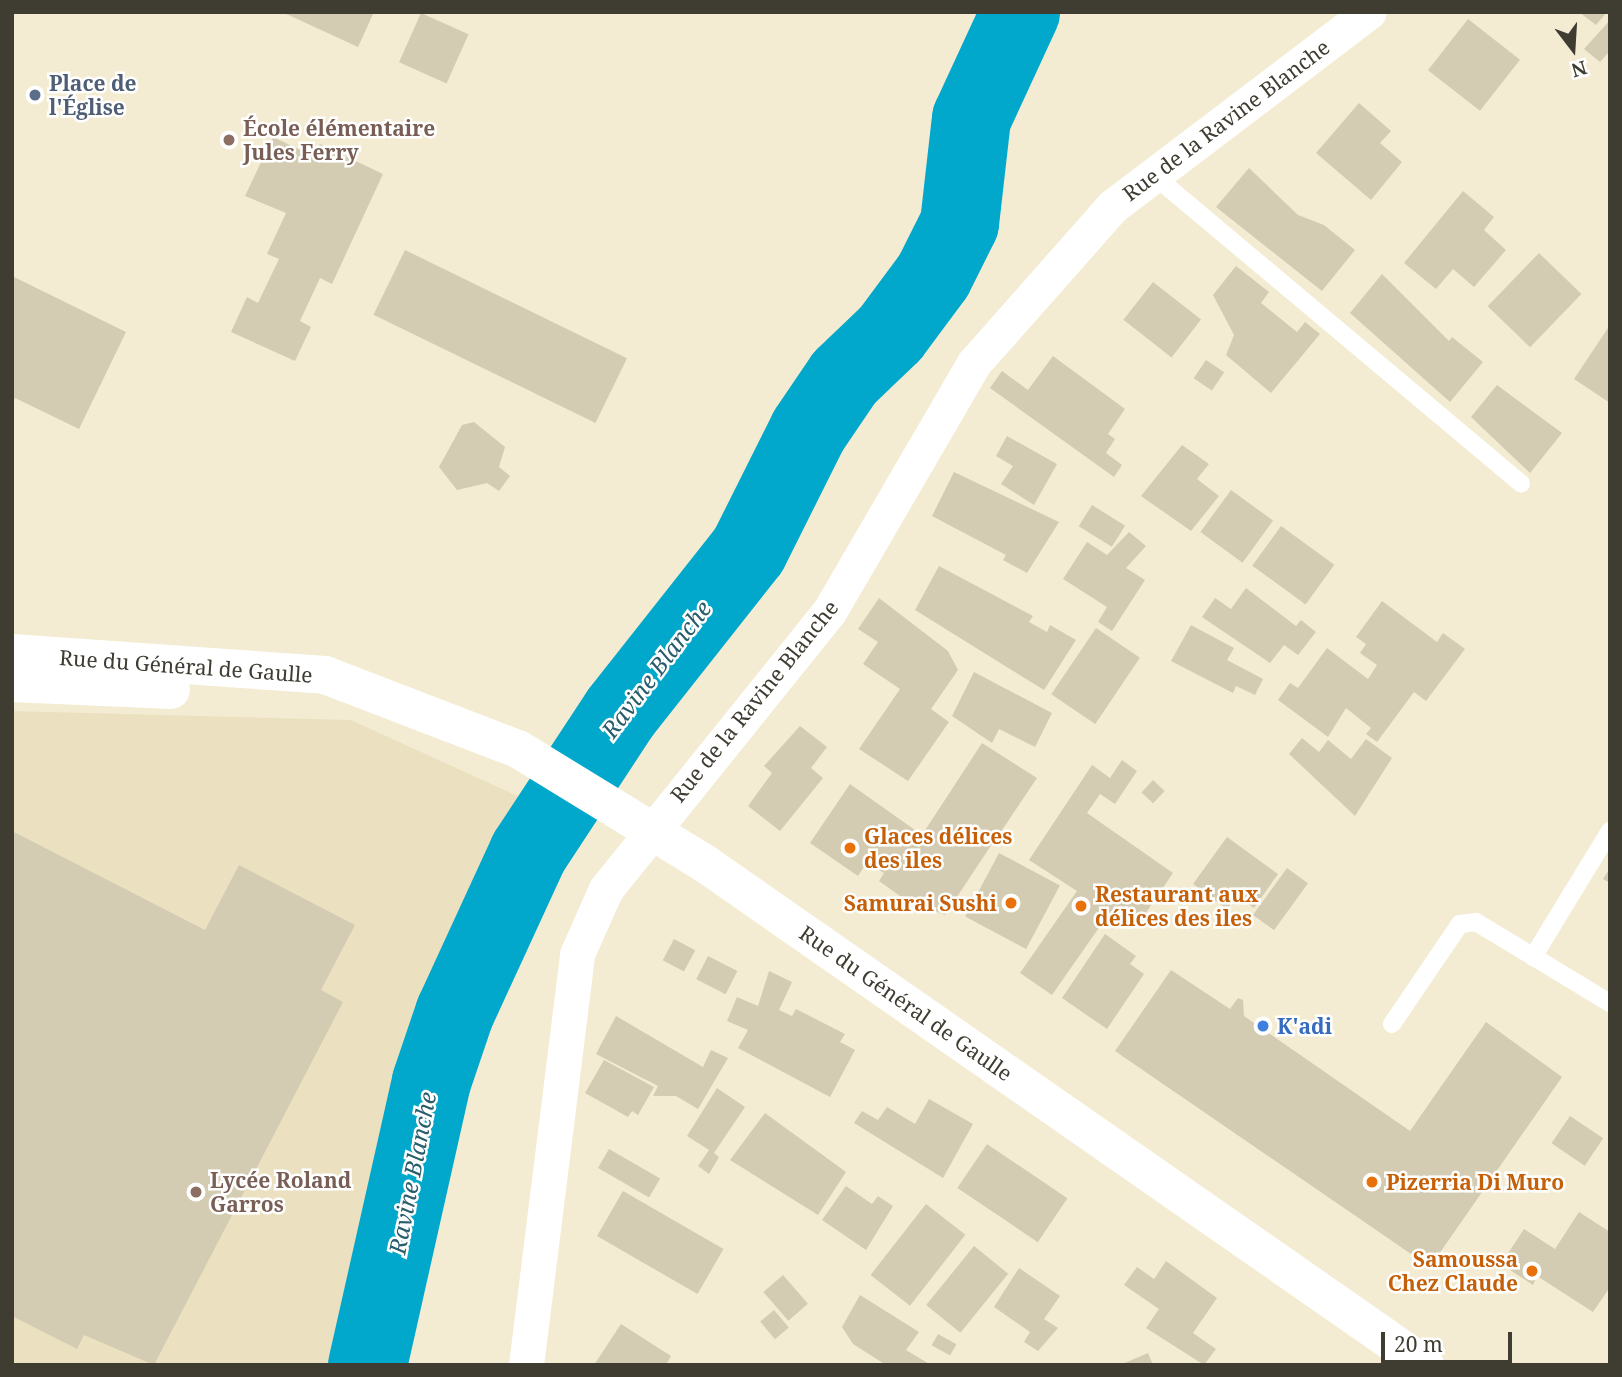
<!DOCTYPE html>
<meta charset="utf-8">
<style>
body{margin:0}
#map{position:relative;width:1622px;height:1377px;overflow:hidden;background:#f3ecd2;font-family:"Noto Serif",serif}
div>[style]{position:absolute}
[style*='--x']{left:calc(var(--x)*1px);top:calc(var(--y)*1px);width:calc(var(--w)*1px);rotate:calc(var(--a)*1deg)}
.built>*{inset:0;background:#ebe1c0}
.river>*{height:79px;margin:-39.5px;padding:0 39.5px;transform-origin:39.5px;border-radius:39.5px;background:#02a8cb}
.building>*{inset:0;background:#d3ccb2;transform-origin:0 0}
.lane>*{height:18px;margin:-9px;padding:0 9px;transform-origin:9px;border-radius:9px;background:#fff}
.street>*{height:35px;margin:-17.5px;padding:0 17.5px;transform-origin:17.5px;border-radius:17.5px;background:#fff}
.secondary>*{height:38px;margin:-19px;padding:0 19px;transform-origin:19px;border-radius:19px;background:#fff}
.dots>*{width:19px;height:19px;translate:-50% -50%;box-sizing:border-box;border:4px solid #fff;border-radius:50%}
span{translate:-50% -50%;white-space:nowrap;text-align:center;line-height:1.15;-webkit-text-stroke:5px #fff;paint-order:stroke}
.service-label{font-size:21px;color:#4e5e75;font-weight:700}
.left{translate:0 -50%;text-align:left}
.street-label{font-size:21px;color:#3f3c32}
.education-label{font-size:21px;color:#785e54;font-weight:700}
.food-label{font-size:21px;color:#c56008;font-weight:700}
.right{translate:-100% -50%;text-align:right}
.shop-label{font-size:21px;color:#366cbe;font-weight:700}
.water-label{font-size:23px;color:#285d6c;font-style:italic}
.frame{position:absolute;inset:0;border:14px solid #3f3c32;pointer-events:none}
.north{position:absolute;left:1538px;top:14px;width:70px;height:70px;-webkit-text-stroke:5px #fff;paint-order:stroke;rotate:163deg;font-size:19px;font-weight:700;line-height:28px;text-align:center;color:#3f3c32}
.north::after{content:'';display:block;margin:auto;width:24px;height:32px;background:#3f3c32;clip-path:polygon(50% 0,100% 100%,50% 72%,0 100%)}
.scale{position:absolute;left:1381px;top:1332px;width:131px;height:32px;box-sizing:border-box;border:4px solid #3f3c32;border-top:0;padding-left:9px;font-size:21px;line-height:24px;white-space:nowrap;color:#3f3c32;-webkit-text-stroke:5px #fff;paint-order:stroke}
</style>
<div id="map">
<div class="built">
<i style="clip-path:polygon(12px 711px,351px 720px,524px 799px,416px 1035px,334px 1365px,12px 1365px)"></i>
</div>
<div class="river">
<i style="--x:367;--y:1365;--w:291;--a:-77.3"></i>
<i style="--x:431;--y:1081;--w:72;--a:-71.3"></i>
<i style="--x:454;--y:1013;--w:177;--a:-65.3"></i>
<i style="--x:528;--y:852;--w:168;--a:-56.7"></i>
<i style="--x:620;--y:712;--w:206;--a:-51.7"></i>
<i style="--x:748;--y:550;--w:134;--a:-63.4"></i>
<i style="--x:808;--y:430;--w:64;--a:-55.8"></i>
<i style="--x:844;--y:377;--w:64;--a:-43.7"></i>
<i style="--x:890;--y:333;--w:72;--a:-53.4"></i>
<i style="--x:933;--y:275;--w:58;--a:-63.4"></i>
<i style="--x:959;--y:223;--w:106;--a:-83.5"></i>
<i style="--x:971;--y:118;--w:117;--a:-65.2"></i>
</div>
<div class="building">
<i style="clip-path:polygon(282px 12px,374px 12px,358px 47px)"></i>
<i style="clip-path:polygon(1579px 12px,1607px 12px,1596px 25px)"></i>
<i style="left:421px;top:13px;width:52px;height:54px;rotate:24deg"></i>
<i style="left:1468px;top:19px;width:66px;height:65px;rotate:38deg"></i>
<i style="clip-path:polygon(1610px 20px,1610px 51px,1600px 62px,1584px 49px)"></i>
<i style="clip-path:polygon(1359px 103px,1391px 131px,1380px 143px,1402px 162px,1371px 200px,1316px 153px)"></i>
<i style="clip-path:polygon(273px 137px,313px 156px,320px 144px,383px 174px,332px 284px,320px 278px,300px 321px,311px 327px,295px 361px,231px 332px,247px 297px,258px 303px,279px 259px,267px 254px,286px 213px,245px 196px)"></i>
<i style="clip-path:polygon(1249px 168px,1298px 215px,1324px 225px,1355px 250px,1322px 291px,1216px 207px)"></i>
<i style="clip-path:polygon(1463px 191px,1494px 217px,1484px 230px,1506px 250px,1474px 287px,1453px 269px,1436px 289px,1404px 263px)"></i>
<i style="left:405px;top:250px;width:247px;height:72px;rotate:26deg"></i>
<i style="left:1539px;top:253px;width:59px;height:74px;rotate:44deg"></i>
<i style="clip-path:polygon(1236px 266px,1269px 292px,1261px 303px,1297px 332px,1305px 322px,1320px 334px,1271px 393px,1226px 355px,1234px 335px,1213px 295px)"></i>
<i style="clip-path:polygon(1382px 274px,1449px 341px,1452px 337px,1483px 362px,1450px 402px,1350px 313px)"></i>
<i style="clip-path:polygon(12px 276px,126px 332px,79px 429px,15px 398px,12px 404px)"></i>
<i style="left:1153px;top:282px;width:61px;height:48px;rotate:38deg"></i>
<i style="clip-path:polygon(1610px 325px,1610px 403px,1574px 379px)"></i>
<i style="clip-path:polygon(1053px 356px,1125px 409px,1108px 434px,1115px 439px,1106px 453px,1122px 465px,1114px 477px,990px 388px,1002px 371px,1028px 390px)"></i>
<i style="left:1206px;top:360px;width:22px;height:22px;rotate:34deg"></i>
<i style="clip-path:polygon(1497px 385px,1562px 433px,1530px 473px,1471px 417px)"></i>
<i style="clip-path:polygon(474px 422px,505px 447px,499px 467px,510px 476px,499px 491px,487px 483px,457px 490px,439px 467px,462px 425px)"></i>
<i style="clip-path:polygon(1007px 436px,1057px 464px,1034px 505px,1001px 484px,1013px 466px,996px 456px)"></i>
<i style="clip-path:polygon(1182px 445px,1209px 464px,1197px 479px,1219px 496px,1191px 531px,1141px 496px)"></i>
<i style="clip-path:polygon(954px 472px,1059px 522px,1027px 573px,1003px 560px,1006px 555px,932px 516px)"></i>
<i style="left:1231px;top:490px;width:52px;height:52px;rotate:36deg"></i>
<i style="left:1092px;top:505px;width:39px;height:25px;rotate:32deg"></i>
<i style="left:1281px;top:526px;width:66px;height:49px;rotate:36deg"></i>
<i style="clip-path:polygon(1129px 532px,1146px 546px,1126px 568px,1145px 580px,1112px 631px,1098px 622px,1107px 607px,1063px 579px,1087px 542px,1107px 555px)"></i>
<i style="clip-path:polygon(939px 566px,1033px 616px,1029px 622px,1047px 632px,1050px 625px,1076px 640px,1044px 690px,915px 610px)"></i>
<i style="clip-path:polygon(1246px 588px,1296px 626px,1301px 620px,1316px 632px,1298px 655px,1284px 645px,1270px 663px,1202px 617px,1215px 598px,1231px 609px)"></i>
<i style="clip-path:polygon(879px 598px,948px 651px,958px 670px,931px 709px,949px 722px,908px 781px,859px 749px,900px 689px,863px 664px,878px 642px,858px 629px)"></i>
<i style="clip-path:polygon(1382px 601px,1437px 642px,1443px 633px,1465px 649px,1426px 701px,1414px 692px,1377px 742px,1366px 734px,1371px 728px,1346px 708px,1328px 737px,1278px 700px,1290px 683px,1298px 688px,1327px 648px,1368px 679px,1377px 665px,1360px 653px,1366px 644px,1356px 637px)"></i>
<i style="clip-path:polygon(1191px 625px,1234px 648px,1227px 660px,1263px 679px,1255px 695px,1236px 686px,1233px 693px,1171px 661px)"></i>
<i style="left:1096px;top:628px;width:53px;height:80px;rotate:34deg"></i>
<i style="clip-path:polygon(974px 672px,1052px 713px,1035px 747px,999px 729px,992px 743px,952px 716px)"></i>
<i style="clip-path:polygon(800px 726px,827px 747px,811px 768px,823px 778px,780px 831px,748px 806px,772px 773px,764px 766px)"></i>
<i style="clip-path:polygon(1302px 738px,1319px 752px,1328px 740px,1351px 759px,1366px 739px,1392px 758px,1355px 816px,1289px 754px)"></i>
<i style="clip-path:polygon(982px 743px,1037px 778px,996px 839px,974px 824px,970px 830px,992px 844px,945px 915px,900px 896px,879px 881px,884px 873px,867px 862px,858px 876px,810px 843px,850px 784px,922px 835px)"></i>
<i style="clip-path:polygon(1122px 760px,1137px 771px,1115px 804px,1100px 794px,1087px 813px,1173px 873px,1135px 929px,1110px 912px,1052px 995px,1020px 973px,1077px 891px,1029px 860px,1092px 765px,1110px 778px)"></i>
<i style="left:1153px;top:780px;width:16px;height:17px;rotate:43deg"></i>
<i style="clip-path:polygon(12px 831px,205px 930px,239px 865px,355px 925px,321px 990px,343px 1002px,154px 1365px,84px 1335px,77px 1349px,12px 1316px)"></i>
<i style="clip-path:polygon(1227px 837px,1278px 874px,1254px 908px,1237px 896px,1227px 909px,1193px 884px)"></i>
<i style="left:999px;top:853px;width:69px;height:72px;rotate:28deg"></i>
<i style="left:1287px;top:868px;width:26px;height:58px;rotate:36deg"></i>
<i style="clip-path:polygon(1610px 868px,1610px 883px,1603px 879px)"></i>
<i style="clip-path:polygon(1105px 934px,1136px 956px,1130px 964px,1144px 974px,1107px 1029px,1062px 998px)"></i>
<i style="left:674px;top:939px;width:24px;height:24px;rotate:28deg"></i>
<i style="left:708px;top:956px;width:33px;height:26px;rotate:27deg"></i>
<i style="clip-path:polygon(1171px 970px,1230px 1009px,1238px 998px,1243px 1000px,1244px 1016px,1410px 1131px,1486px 1022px,1562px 1077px,1430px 1267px,1115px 1051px)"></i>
<i style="clip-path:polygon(769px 971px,792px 982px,779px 1010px,792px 1016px,796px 1009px,845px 1034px,840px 1042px,855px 1050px,830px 1097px,738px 1048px,748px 1030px,727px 1021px,737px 997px,758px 1006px)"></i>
<i style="clip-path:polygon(616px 1016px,703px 1067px,711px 1050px,728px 1058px,698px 1109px,676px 1096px,653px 1096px,658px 1086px,596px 1054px)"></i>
<i style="clip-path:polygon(604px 1060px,654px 1087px,638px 1115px,632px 1111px,628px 1117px,585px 1093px)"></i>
<i style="clip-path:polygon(717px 1088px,745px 1107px,714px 1153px,719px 1157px,709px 1174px,698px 1166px,709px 1150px,687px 1136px)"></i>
<i style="clip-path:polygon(929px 1099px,973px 1124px,943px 1178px,854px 1123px,862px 1111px,878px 1120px,887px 1107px,915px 1124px)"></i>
<i style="clip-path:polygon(765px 1113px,846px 1172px,818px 1215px,730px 1160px)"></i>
<i style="left:1570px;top:1116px;width:40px;height:33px;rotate:34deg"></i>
<i style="left:987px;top:1144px;width:97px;height:53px;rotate:34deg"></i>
<i style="left:609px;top:1149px;width:59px;height:22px;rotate:30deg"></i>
<i style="clip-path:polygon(846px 1186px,872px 1204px,878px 1196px,893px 1206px,866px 1250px,822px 1220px)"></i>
<i style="left:623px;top:1191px;width:116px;height:52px;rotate:30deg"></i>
<i style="left:926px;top:1204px;width:50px;height:90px;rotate:38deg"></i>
<i style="clip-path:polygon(1579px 1212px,1610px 1232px,1610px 1287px,1593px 1312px,1537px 1276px,1533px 1285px,1501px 1264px,1524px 1229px,1555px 1249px)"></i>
<i style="left:974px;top:1246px;width:44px;height:76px;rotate:39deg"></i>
<i style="clip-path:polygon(1166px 1261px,1217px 1298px,1193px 1333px,1216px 1349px,1204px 1365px,1146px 1328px,1159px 1309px,1124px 1285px,1137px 1267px,1154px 1279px)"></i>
<i style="clip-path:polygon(1019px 1268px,1060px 1296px,1044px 1319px,1058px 1328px,1038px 1351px,1024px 1342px,1030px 1332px,994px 1307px)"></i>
<i style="left:783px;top:1275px;width:38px;height:26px;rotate:49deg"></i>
<i style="clip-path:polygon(860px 1295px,919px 1332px,906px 1350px,931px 1365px,886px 1365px,853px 1344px,842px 1327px)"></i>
<i style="left:774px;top:1310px;width:23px;height:18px;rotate:50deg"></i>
<i style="clip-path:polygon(621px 1324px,671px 1356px,666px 1365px,594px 1365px)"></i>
<i style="left:938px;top:1334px;width:21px;height:13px;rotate:29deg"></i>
<i style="clip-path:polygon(1148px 1353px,1153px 1365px,1120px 1365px)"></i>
</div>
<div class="lane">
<i style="--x:1151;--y:173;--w:483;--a:40"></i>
<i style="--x:1533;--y:957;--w:148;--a:-58.6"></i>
<i style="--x:1392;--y:1024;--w:121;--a:-55.8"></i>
<i style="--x:1460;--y:924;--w:16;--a:-7"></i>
<i style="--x:1476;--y:922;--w:157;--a:31.2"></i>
</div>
<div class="street">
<i style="--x:526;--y:1365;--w:414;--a:-82.9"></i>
<i style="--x:577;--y:954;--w:71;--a:-66"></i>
<i style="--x:606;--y:889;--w:356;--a:-51.2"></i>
<i style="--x:829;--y:612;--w:288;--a:-59.8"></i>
<i style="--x:974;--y:363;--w:210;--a:-48.5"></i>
<i style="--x:1113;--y:206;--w:321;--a:-37.2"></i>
</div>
<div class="secondary">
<i style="--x:12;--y:653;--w:314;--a:4"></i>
<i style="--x:325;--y:675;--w:207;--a:21"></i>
<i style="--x:518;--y:749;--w:222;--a:31.5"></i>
<i style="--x:707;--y:865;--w:875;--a:34.85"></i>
<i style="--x:12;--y:683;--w:159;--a:2.5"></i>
</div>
<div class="dots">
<i style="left:35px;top:95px;background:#5c6f8a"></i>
<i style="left:229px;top:140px;background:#8d6e63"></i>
<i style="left:850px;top:848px;background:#e8710a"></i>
<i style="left:1011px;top:903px;background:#e8710a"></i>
<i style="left:1081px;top:906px;background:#e8710a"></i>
<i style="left:1263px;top:1026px;background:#3f7fe0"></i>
<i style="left:1372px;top:1182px;background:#e8710a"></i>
<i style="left:196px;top:1192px;background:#8d6e63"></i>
<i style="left:1532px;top:1271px;background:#e8710a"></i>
</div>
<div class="service-label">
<span class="left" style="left:49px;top:95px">Place de<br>l'Église</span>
</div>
<div class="street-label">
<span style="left:1226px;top:120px;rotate:-37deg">Rue de la Ravine Blanche</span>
<span style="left:186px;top:666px;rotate:4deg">Rue du Général de Gaulle</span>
<span style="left:754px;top:701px;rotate:-51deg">Rue de la Ravine Blanche</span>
<span style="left:906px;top:1003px;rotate:35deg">Rue du Général de Gaulle</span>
</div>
<div class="education-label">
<span class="left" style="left:243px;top:140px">École élémentaire<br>Jules Ferry</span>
<span class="left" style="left:210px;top:1192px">Lycée Roland<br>Garros</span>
</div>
<div class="food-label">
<span class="left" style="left:864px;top:848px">Glaces délices<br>des iles</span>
<span class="left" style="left:1095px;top:906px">Restaurant aux<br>délices des iles</span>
<span class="right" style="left:997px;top:903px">Samurai Sushi</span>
<span class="left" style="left:1386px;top:1182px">Pizerria Di Muro</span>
<span class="right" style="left:1518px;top:1271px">Samoussa<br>Chez Claude</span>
</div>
<div class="shop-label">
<span class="left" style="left:1277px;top:1026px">K'adi</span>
</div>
<div class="water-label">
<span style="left:656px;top:669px;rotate:-53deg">Ravine Blanche</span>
<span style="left:412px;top:1173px;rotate:-79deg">Ravine Blanche</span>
</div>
<div class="frame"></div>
<div class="north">N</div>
<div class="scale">20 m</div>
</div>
